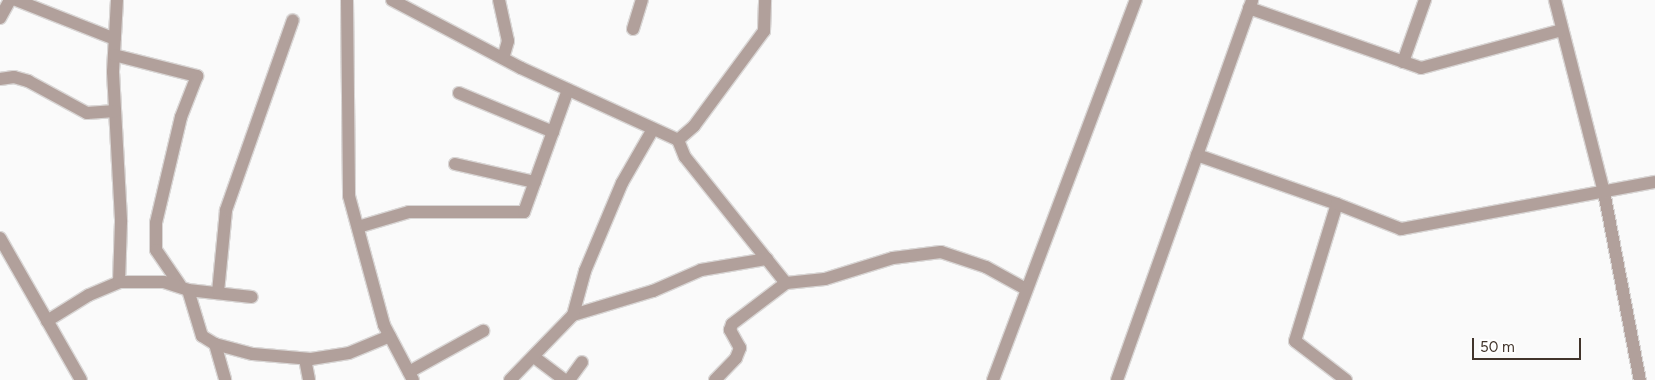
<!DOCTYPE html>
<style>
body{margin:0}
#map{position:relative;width:1655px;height:380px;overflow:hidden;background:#fafafa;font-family:Figtree,sans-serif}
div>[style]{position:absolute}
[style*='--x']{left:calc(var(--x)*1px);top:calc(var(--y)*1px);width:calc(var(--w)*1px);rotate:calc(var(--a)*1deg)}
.roads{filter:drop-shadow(1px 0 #d9d6d5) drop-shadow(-1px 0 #d9d6d5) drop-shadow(0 1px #d9d6d5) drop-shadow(0 -1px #d9d6d5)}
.minor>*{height:12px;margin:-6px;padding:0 6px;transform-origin:6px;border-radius:6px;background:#b1a09b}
span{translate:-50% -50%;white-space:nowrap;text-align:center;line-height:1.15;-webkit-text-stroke:4.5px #fff;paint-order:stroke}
.scale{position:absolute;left:1472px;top:338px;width:109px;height:22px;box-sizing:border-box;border:2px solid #41342b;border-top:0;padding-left:6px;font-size:15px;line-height:18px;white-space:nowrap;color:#41342b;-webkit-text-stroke:4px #fff;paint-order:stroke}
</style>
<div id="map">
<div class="roads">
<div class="minor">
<i style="--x:16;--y:0;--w:106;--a:21.5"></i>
<i style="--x:117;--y:0;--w:72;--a:93.2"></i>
<i style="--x:113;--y:72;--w:150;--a:86.9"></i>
<i style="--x:121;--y:222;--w:60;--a:91.9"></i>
<i style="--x:347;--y:0;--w:196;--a:89.4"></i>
<i style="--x:349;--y:196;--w:134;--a:74.8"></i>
<i style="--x:384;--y:325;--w:62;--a:62.2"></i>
<i style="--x:392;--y:0;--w:146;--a:27.8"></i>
<i style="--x:521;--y:68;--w:173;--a:24.6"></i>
<i style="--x:678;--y:140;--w:18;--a:68"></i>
<i style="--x:685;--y:157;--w:161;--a:51.3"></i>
<i style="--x:786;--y:283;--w:39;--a:-6"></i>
<i style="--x:825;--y:279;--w:71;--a:-17.2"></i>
<i style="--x:893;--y:258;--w:48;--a:-7.1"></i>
<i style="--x:941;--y:252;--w:47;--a:18.4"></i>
<i style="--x:986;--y:267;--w:46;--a:28.8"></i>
<i style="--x:499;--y:0;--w:42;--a:77.6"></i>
<i style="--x:508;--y:41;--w:18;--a:106"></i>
<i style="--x:1555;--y:0;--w:198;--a:75.7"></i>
<i style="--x:1604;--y:192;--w:191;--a:79.2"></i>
<i style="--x:1249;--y:8;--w:182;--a:19.2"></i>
<i style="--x:1421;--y:68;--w:146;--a:-15.1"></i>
<i style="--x:0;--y:18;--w:21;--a:-61"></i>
<i style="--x:633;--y:29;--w:30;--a:-73"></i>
<i style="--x:114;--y:55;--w:86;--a:14.2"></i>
<i style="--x:197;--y:76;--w:44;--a:111.3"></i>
<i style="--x:181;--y:117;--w:109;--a:103.3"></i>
<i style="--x:156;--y:223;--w:27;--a:90"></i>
<i style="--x:156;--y:250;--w:42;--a:55.6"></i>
<i style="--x:1403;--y:62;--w:66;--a:-70.5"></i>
<i style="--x:0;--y:79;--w:14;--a:-8"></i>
<i style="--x:14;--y:77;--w:15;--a:16"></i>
<i style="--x:28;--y:81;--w:67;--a:28.5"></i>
<i style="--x:87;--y:113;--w:28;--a:-4"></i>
<i style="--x:459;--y:93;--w:102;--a:22.5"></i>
<i style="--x:678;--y:140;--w:21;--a:-41"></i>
<i style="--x:694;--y:126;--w:118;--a:-53.6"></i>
<i style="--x:764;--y:31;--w:31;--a:-88"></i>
<i style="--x:1197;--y:155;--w:148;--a:19.3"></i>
<i style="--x:455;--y:164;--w:82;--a:12.7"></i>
<i style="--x:358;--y:227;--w:53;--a:-16.4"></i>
<i style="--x:409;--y:212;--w:115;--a:0"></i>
<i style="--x:524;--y:212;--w:130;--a:-70.2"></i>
<i style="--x:0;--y:238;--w:163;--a:60.3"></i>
<i style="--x:188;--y:290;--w:64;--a:6.2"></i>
<i style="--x:218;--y:292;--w:82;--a:-84.4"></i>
<i style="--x:226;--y:210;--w:201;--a:-70.6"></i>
<i style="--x:573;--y:315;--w:84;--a:-16.7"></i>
<i style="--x:653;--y:291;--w:52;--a:-23.6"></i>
<i style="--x:701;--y:270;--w:67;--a:-9.5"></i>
<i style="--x:47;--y:321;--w:49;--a:-31.8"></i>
<i style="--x:89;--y:295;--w:33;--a:-23"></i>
<i style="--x:119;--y:282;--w:45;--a:0"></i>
<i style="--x:164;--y:282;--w:25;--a:18"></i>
<i style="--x:188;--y:290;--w:48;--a:73.1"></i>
<i style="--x:202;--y:336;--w:15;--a:32"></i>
<i style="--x:215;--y:344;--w:39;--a:15"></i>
<i style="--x:253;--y:354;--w:58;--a:4.9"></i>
<i style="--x:311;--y:359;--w:38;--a:-9"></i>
<i style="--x:349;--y:353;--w:44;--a:-22.5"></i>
<i style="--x:215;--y:344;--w:37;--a:74"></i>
<i style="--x:534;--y:357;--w:39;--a:37"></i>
<i style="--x:305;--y:359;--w:21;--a:79"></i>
<i style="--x:409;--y:372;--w:85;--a:-29"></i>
<i style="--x:510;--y:380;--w:91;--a:-45.9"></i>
<i style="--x:573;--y:315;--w:46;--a:-74.7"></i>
<i style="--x:585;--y:271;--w:95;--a:-67.2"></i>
<i style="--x:622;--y:183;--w:62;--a:-60.1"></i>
<i style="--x:569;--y:380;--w:22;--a:-54"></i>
<i style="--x:715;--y:380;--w:30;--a:-46"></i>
<i style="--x:736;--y:358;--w:11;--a:-68"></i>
<i style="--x:740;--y:348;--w:21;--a:-119"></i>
<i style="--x:730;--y:330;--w:6;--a:-72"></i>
<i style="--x:732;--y:324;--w:68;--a:-37.2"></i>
<i style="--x:993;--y:380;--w:406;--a:-69.4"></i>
<i style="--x:1117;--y:380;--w:403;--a:-70.4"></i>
<i style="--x:1346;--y:380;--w:64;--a:-142.6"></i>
<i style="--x:1295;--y:341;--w:143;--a:-73"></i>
<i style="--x:1337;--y:204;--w:69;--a:21.3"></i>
<i style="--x:1401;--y:229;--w:258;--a:-10.5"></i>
</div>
</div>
<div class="scale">50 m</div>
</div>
